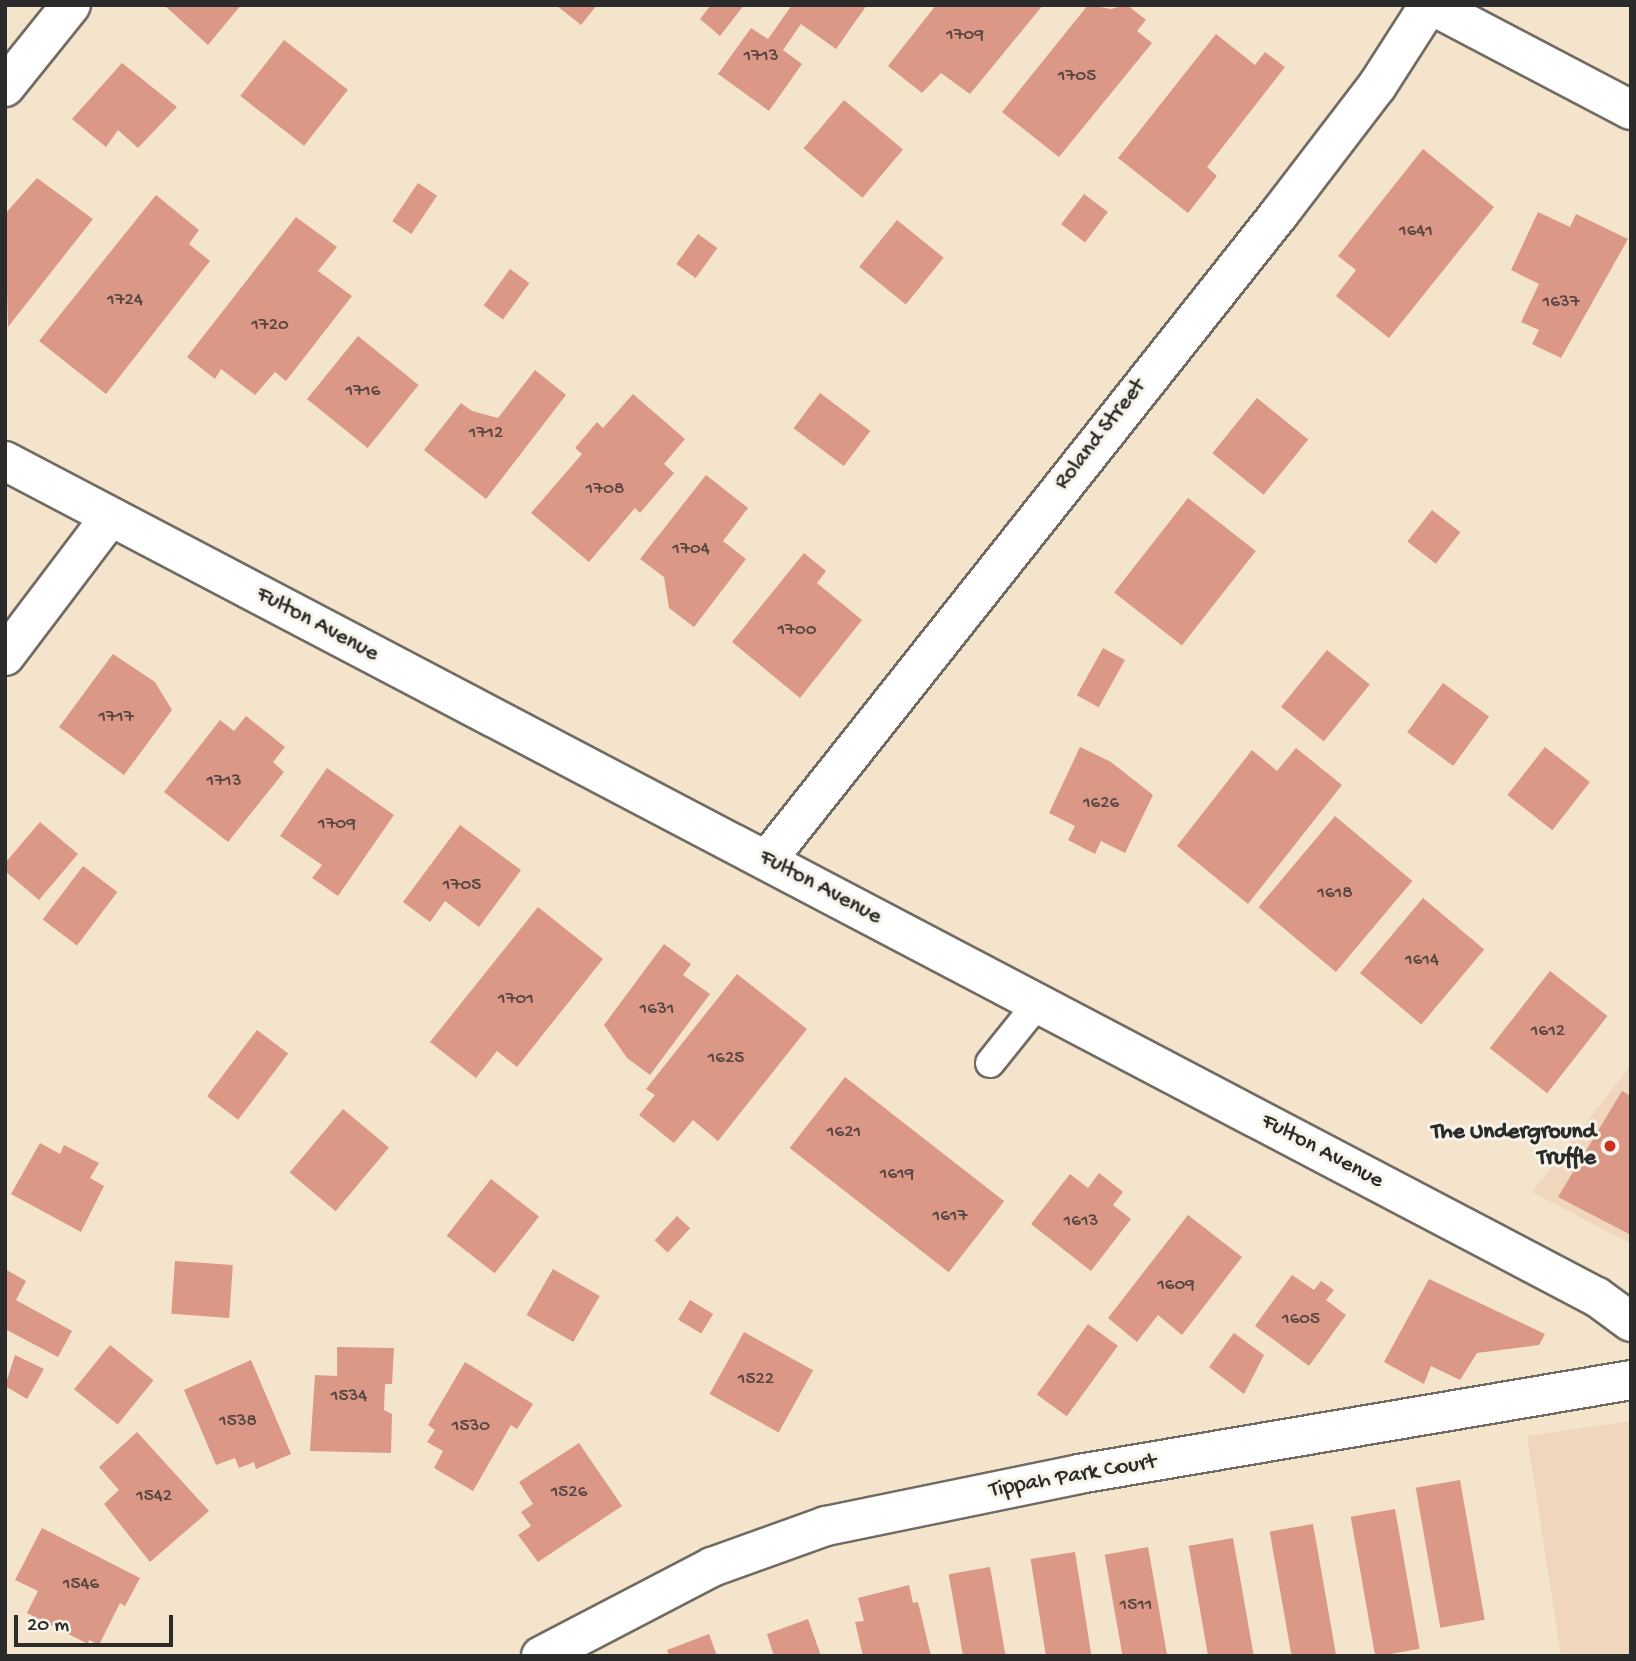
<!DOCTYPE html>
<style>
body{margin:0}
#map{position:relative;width:1636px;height:1661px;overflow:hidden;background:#f4e4cc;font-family:"Gochi Hand",sans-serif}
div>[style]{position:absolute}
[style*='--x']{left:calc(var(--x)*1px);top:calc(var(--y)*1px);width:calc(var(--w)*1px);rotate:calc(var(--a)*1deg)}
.built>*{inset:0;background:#f0d6bc}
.building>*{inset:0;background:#db9886;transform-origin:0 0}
.roads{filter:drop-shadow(2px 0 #716c63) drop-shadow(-2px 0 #716c63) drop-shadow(0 2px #716c63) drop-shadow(0 -2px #716c63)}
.lane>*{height:28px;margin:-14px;padding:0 14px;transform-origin:14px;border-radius:14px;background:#fff}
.street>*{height:38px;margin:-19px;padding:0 19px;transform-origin:19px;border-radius:19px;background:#fff}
.dots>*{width:19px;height:19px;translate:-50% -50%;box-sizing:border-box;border:4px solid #f7f3e8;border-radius:50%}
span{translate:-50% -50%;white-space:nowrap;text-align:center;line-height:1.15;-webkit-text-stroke:6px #f7f3e8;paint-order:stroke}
.number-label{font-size:19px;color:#574642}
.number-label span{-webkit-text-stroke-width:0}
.street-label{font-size:23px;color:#2b2b2b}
.poi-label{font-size:23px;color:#2b2b2b;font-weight:700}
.right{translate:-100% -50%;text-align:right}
.frame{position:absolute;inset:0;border:7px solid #2b2b2b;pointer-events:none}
.scale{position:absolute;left:14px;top:1615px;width:159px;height:32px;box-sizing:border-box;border:4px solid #2b2b2b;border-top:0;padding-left:9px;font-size:21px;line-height:24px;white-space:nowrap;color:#2b2b2b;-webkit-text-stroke:5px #f7f3e8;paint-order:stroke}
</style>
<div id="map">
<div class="built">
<i style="clip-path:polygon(1631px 1065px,1631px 1244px,1532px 1192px)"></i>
<i style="clip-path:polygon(1631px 1421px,1631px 1656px,1561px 1656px,1527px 1436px)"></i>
</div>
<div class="building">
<i style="clip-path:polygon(164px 5px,241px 5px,208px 45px)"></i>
<i style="clip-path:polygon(556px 5px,597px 5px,581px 25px)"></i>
<i style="clip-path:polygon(711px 5px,744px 5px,720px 36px,700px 19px)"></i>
<i style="clip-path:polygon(792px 5px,867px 5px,836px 49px,801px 24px,783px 50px,802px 64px,769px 111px,718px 74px,751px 28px,768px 39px)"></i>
<i style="clip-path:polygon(936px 5px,1043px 5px,970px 94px,941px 73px,922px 93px,888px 66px)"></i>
<i style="clip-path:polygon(1088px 5px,1111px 9px,1127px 5px,1146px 20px,1137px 31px,1152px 43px,1059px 157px,1002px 112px)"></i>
<i style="clip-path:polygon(1216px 34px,1255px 65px,1265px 52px,1285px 67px,1207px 167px,1217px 176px,1188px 213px,1118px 158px)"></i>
<i style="left:284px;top:40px;width:81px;height:71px;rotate:38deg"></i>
<i style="clip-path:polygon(122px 63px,177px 107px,138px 148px,118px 130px,106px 147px,72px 119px)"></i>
<i style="left:844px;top:100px;width:77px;height:63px;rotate:40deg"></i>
<i style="clip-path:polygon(1423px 149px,1494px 207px,1389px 338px,1336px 296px,1356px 270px,1338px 256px)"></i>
<i style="clip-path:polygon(37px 178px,93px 219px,8px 327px,5px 214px)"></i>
<i style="left:418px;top:183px;width:23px;height:46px;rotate:34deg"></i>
<i style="left:1084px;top:194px;width:30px;height:38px;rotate:37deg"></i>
<i style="clip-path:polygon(156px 195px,199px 230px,189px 244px,210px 261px,106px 394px,39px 341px)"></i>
<i style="clip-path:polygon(1538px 212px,1570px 227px,1576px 214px,1628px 239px,1561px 358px,1532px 344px,1539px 330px,1521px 322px,1539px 284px,1511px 270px)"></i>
<i style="clip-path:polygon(296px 217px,337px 247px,318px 271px,352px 296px,286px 381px,275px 372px,255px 395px,221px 369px,215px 379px,187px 357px)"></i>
<i style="left:897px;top:220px;width:60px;height:60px;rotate:39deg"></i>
<i style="left:698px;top:234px;width:24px;height:37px;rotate:36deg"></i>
<i style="left:510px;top:269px;width:24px;height:45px;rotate:36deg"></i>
<i style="left:358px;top:336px;width:78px;height:81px;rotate:39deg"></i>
<i style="clip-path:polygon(535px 370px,566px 395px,486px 499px,424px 450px,461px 403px,472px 411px,498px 418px)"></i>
<i style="left:820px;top:393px;width:63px;height:44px;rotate:37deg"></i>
<i style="clip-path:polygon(633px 394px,685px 439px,664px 464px,674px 473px,640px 513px,635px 508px,589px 562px,531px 513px,582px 454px,575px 448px,597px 422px,603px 428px)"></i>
<i style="left:1257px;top:398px;width:66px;height:71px;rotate:39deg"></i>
<i style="clip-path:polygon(706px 475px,748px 508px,723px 541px,746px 559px,694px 627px,669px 608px,664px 577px,640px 559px)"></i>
<i style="left:1188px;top:498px;width:86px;height:120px;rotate:38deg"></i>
<i style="left:1432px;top:510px;width:36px;height:40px;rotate:38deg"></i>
<i style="clip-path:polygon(804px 553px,826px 571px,817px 583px,862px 620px,800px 698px,732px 642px)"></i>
<i style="left:1103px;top:648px;width:25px;height:54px;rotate:29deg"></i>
<i style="left:1327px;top:650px;width:55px;height:73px;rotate:39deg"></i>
<i style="clip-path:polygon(113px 654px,155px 682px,172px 710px,124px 775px,59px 727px)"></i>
<i style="left:1443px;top:683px;width:57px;height:61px;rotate:36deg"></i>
<i style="clip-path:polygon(246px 716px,285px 747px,273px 762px,284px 772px,228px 842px,164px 792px,220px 720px,234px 731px)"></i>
<i style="clip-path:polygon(1080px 747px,1111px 762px,1153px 795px,1125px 853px,1101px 841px,1095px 854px,1068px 840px,1075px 826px,1049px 813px)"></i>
<i style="left:1545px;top:747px;width:57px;height:61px;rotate:38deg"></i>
<i style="clip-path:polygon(1296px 748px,1342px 785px,1248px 904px,1177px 846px,1252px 750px,1277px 771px)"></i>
<i style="clip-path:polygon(327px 768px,394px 815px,338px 896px,312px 878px,322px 865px,280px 836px)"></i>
<i style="left:1335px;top:816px;width:101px;height:119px;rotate:40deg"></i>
<i style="clip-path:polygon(40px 822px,78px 854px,39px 900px,5px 871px,5px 863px)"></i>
<i style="clip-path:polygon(460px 825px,521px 870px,479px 927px,445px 901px,430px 922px,403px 902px)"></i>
<i style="left:83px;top:866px;width:43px;height:67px;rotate:37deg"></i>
<i style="left:1423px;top:898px;width:80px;height:98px;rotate:40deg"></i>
<i style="clip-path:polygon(538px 907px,603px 959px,517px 1067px,497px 1051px,476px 1078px,430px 1042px)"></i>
<i style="clip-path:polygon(664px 944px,691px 964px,683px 975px,710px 994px,650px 1075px,627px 1058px,604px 1025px)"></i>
<i style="left:1550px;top:971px;width:73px;height:98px;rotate:38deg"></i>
<i style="clip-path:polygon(737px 974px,807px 1029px,718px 1141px,693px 1120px,674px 1143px,639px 1115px,655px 1095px,646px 1089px)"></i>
<i style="left:257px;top:1030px;width:39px;height:83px;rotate:37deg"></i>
<i style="left:845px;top:1077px;width:202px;height:90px;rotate:38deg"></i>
<i style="clip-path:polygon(1622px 1091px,1631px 1096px,1631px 1235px,1558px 1197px)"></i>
<i style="left:343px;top:1109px;width:60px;height:83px;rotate:40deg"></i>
<i style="clip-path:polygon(40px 1143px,60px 1154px,64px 1145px,99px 1163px,90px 1178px,104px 1186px,81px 1232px,11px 1194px)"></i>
<i style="clip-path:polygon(1099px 1173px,1123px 1192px,1113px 1205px,1131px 1219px,1091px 1271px,1031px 1224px,1070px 1174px,1088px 1188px)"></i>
<i style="left:491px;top:1179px;width:61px;height:72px;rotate:38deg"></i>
<i style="clip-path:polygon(1188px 1215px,1242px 1257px,1182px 1335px,1158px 1315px,1137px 1342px,1108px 1318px)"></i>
<i style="left:677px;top:1216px;width:18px;height:33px;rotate:43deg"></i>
<i style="left:175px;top:1261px;width:58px;height:53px;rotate:4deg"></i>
<i style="clip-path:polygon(5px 1269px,26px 1281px,16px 1300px,72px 1331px,58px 1357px,5px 1329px)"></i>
<i style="left:553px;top:1269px;width:54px;height:53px;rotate:30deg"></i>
<i style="clip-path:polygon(1292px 1275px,1314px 1290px,1321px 1281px,1334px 1290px,1326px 1300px,1346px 1315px,1309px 1366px,1255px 1326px)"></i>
<i style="clip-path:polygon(1429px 1279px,1545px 1334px,1539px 1345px,1477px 1353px,1460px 1380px,1431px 1366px,1424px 1384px,1384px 1362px)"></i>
<i style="left:690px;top:1300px;width:27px;height:23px;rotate:31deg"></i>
<i style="left:1088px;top:1324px;width:37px;height:87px;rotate:36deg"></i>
<i style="left:744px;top:1332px;width:79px;height:71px;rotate:29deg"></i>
<i style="clip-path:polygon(1234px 1333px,1264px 1355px,1244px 1394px,1209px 1367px)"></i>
<i style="left:110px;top:1345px;width:56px;height:57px;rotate:39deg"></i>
<i style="clip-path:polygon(337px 1347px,394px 1348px,392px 1384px,385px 1384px,384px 1410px,392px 1414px,391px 1453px,310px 1451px,315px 1375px,337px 1376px)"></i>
<i style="clip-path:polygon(15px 1355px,44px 1369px,27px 1399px,5px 1386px)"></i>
<i style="clip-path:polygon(251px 1360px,291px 1454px,256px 1469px,254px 1462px,239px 1468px,235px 1458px,216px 1465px,184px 1390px)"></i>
<i style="clip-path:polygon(465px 1362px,533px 1404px,517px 1429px,511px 1425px,473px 1491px,434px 1468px,443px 1451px,427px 1442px,435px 1430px,428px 1425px)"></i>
<i style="clip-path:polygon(137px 1432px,209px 1511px,150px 1562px,104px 1504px,119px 1490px,99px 1467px)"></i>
<i style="clip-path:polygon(579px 1443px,622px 1506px,538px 1562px,518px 1535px,531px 1526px,521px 1512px,533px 1504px,519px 1482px)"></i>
<i style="left:1460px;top:1480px;width:142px;height:45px;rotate:80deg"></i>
<i style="left:1395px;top:1509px;width:142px;height:45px;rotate:80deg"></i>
<i style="left:1313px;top:1524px;width:134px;height:44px;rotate:80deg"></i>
<i style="clip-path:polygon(42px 1528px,140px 1578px,125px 1606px,120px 1603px,99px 1645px,89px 1640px,88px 1644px,27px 1613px,38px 1591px,15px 1580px)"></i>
<i style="left:1233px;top:1538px;width:120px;height:45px;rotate:80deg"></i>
<i style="left:1148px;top:1547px;width:111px;height:44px;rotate:80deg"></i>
<i style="left:1075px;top:1552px;width:105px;height:45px;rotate:81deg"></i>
<i style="left:990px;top:1567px;width:90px;height:42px;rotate:80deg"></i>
<i style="clip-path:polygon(909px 1585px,913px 1603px,918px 1602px,931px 1656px,863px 1656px,855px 1622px,864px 1621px,858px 1598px)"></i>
<i style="clip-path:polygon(808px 1619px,821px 1656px,774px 1656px,767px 1634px)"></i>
<i style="clip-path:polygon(709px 1634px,717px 1656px,669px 1656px,667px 1650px)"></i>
</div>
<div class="roads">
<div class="lane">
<i style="--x:990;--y:1063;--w:77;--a:-51.3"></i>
</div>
<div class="street">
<i style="--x:1431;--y:5;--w:226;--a:27.7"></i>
<i style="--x:5;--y:87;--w:105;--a:-51.2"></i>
<i style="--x:5;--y:461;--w:1798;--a:27.71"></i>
<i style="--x:1597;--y:1297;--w:42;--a:36.3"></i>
<i style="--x:5;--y:656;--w:174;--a:-52.9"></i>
<i style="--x:767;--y:860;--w:824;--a:-51.6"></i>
<i style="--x:1279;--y:214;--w:161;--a:-52.6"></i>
<i style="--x:1377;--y:86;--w:96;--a:-57.3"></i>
<i style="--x:541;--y:1656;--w:193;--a:-27.5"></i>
<i style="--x:712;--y:1567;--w:121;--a:-19.8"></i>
<i style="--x:826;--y:1526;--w:258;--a:-11.6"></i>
<i style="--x:1079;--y:1474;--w:560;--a:-9.66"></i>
</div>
</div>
<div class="dots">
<i style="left:1610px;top:1146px;background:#c8321e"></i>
</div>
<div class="number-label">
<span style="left:965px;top:36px">1709</span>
<span style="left:761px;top:57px">1713</span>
<span style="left:1077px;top:77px">1705</span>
<span style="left:1416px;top:232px">1641</span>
<span style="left:125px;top:301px">1724</span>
<span style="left:1561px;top:303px">1637</span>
<span style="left:270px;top:326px">1720</span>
<span style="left:363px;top:392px">1716</span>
<span style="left:486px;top:434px">1712</span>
<span style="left:605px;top:490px">1708</span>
<span style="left:691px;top:550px">1704</span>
<span style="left:797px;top:631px">1700</span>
<span style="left:116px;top:718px">1717</span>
<span style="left:224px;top:782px">1713</span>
<span style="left:1101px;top:804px">1626</span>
<span style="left:337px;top:825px">1709</span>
<span style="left:462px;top:886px">1705</span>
<span style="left:1335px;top:894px">1618</span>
<span style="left:1422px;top:961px">1614</span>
<span style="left:516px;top:1000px">1701</span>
<span style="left:657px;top:1010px">1631</span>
<span style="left:1548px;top:1032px">1612</span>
<span style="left:726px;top:1059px">1625</span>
<span style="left:844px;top:1133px">1621</span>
<span style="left:897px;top:1175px">1619</span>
<span style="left:950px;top:1217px">1617</span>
<span style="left:1081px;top:1222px">1613</span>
<span style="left:1176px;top:1286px">1609</span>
<span style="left:1301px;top:1320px">1605</span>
<span style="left:756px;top:1380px">1522</span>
<span style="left:349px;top:1397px">1534</span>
<span style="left:238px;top:1422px">1538</span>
<span style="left:471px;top:1427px">1530</span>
<span style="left:569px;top:1493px">1526</span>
<span style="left:154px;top:1497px">1542</span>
<span style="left:81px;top:1585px">1546</span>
<span style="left:1136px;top:1606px">1511</span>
</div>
<div class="street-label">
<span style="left:1101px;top:435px;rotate:-52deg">Roland Street</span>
<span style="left:317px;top:625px;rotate:28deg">Fulton Avenue</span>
<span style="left:820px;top:888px;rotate:28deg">Fulton Avenue</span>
<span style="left:1322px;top:1152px;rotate:28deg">Fulton Avenue</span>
<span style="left:1073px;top:1477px;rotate:-10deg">Tippah Park Court</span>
</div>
<div class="poi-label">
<span class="right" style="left:1596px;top:1146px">The Underground<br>Truffle</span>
</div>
<div class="frame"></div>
<div class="scale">20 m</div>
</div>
